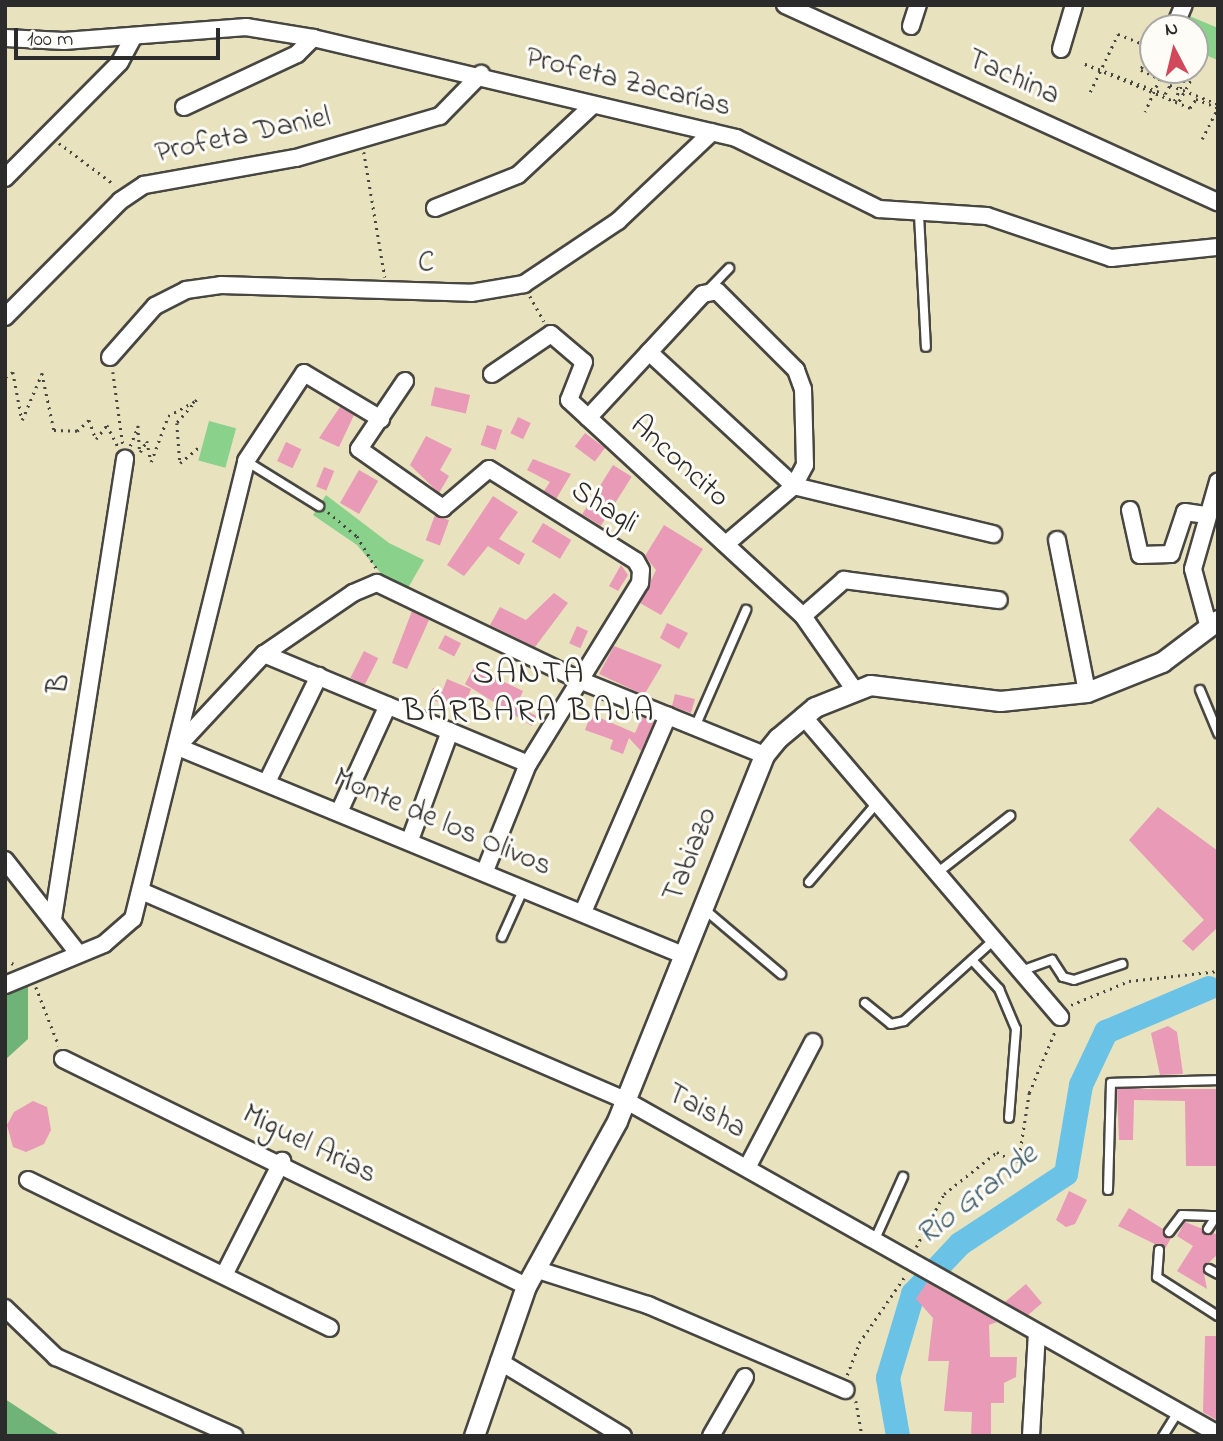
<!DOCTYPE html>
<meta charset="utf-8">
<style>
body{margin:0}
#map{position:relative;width:1223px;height:1441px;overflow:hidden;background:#e8e2bf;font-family:"Indie Flower",sans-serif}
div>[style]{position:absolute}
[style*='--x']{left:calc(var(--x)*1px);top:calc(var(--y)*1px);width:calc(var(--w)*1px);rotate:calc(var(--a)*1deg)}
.green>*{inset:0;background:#8ad18c;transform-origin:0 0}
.forest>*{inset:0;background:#6fb378}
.river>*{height:24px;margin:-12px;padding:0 12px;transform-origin:12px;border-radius:12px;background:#6ac3e7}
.building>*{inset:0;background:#e89ab6;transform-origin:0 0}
.path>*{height:2.5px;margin-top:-1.25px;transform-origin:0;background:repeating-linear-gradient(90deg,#474641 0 2px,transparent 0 7px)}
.roads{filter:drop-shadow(2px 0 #474641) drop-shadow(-2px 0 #474641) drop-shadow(0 2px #474641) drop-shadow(0 -2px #474641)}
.service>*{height:8px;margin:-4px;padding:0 4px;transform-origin:4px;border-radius:4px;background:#fff}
.minor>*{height:16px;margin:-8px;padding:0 8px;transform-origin:8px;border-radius:8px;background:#fff}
.tertiary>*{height:19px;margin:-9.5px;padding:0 9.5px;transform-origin:9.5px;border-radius:9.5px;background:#fff}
span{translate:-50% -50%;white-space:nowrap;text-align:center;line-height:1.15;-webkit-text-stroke:6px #fdfcf7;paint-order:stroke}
.street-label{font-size:30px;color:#2b2b2b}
.water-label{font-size:32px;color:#41606d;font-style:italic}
.quarter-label{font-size:33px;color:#2b2b2b;letter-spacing:2px}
.frame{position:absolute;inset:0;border:7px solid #2b2b2b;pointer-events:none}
.north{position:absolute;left:1139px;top:14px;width:70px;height:70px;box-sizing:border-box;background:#fdfcf7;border:2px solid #a9a8a5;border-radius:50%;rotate:353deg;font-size:19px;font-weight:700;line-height:28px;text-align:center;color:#2b2b2b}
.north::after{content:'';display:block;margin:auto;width:24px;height:32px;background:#d1495b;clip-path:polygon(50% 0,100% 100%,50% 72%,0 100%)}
.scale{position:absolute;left:14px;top:28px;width:206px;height:32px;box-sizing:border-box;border:4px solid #2b2b2b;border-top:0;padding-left:9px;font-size:21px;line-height:24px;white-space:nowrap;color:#2b2b2b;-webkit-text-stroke:5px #fdfcf7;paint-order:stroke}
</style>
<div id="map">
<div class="green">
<i style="clip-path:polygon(1187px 15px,1218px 28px,1217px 60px,1195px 50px,1195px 28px,1179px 28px)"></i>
<i style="left:209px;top:421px;width:28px;height:41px;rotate:15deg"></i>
<i style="clip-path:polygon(326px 495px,389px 543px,424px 560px,408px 588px,384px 577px,357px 545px,313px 515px)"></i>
</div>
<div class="forest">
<i style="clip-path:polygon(28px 980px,28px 1039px,5px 1060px,5px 992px)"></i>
<i style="clip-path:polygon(5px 1399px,61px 1436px,5px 1436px)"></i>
</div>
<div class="river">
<i style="--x:898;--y:1436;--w:59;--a:-99.8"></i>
<i style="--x:888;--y:1378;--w:88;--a:-73.4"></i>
<i style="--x:913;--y:1294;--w:69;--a:-46.8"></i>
<i style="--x:960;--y:1244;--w:127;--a:-33.4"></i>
<i style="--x:1066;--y:1174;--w:90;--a:-80.4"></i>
<i style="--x:1081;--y:1085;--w:59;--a:-64.7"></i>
<i style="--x:1106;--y:1032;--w:112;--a:-23.1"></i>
</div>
<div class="building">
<i style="left:435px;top:387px;width:36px;height:19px;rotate:13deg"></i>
<i style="clip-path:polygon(340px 407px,354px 415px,339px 447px,319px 438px)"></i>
<i style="left:518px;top:417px;width:14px;height:18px;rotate:25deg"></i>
<i style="left:487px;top:425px;width:16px;height:21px;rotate:18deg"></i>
<i style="left:585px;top:433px;width:25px;height:17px;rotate:37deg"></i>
<i style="clip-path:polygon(426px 436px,452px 449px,440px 470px,449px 476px,439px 493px,410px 465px)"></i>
<i style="left:286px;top:442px;width:17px;height:21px;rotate:25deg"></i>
<i style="clip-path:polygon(533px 459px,571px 474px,556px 499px,544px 491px,550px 482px,527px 470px)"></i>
<i style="left:613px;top:465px;width:22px;height:58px;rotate:32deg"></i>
<i style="left:324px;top:467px;width:11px;height:21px;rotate:22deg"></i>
<i style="left:359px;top:470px;width:22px;height:38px;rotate:30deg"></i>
<i style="clip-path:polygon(493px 496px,518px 512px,499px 539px,525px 554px,519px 565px,488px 546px,464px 576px,447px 565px)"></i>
<i style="left:435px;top:515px;width:15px;height:27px;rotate:20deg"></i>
<i style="left:543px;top:523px;width:33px;height:22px;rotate:31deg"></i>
<i style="clip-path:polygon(664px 525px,703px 549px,661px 615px,640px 603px,656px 570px,645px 556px)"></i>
<i style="clip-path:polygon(621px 565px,628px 575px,618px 591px,609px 586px)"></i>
<i style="clip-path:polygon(554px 593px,568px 603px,535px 647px,490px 625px,500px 607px,526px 620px)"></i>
<i style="clip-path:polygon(412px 611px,429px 620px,407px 669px,392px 663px)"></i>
<i style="clip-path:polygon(667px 623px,688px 633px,679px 649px,660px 638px)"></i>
<i style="left:577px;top:626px;width:12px;height:19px;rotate:24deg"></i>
<i style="left:445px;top:635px;width:18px;height:15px;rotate:27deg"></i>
<i style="clip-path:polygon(614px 646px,662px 665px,644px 695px,599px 674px)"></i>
<i style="left:364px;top:651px;width:16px;height:30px;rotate:27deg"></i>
<i style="clip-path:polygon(474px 667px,523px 691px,516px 706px,537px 716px,532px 726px,465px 684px)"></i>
<i style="clip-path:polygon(447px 679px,471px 689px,462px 712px,429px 698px,433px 688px,442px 692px)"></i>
<i style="clip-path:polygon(675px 694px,695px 699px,691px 713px,672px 706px)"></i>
<i style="clip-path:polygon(591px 714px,635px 733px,642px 717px,654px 722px,641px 751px,629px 738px,623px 754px,610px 749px,613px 740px,585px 730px)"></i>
<i style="clip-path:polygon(1158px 807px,1218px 851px,1218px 927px,1193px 951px,1182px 941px,1204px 920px,1129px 840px)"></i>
<i style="clip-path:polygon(1168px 1026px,1177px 1032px,1183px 1074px,1160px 1075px,1151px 1033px)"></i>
<i style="clip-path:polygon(1117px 1089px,1218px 1089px,1218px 1166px,1186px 1166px,1185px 1101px,1134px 1100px,1133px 1140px,1119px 1140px)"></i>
<i style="clip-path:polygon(33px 1101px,47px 1107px,51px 1130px,44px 1144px,26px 1152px,13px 1147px,7px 1125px,14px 1112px)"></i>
<i style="clip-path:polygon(1069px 1191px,1087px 1200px,1075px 1224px,1066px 1227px,1056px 1220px)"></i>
<i style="clip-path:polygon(1129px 1208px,1163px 1229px,1171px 1238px,1165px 1249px,1118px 1226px)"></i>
<i style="clip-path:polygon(1185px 1222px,1218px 1235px,1218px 1254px,1203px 1268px,1207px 1289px,1177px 1271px,1193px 1246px,1177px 1236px)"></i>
<i style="clip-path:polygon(927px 1282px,997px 1322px,989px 1325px,990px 1357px,1017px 1357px,1016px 1377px,1004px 1383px,1004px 1403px,991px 1403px,991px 1436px,971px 1436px,972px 1412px,944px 1411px,949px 1361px,928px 1361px,933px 1318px,916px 1299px)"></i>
<i style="clip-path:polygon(1026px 1284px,1042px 1303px,1028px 1315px,1005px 1302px)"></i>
<i style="clip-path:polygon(1205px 1336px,1218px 1336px,1218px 1421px,1203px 1412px)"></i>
</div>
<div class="path">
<i style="--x:1085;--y:64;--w:85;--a:20.6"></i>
<i style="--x:1165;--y:94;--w:10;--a:-61"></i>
<i style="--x:1170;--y:85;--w:52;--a:21.6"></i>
<i style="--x:1085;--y:64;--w:114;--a:22.7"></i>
<i style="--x:1190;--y:108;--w:11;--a:-56"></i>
<i style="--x:1196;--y:99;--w:24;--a:22"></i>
<i style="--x:1090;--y:92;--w:64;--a:-64.2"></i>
<i style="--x:1118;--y:34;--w:35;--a:22"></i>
<i style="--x:1150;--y:47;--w:25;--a:111"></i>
<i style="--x:1141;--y:70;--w:21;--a:25"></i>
<i style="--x:1160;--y:79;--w:36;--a:114"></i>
<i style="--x:1174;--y:101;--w:32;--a:-64"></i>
<i style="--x:1188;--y:72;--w:7;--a:27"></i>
<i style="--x:1194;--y:75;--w:31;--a:119"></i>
<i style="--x:1202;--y:139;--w:36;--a:-63"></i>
<i style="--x:59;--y:143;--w:70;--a:36.9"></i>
<i style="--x:364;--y:152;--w:127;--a:80.5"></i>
<i style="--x:530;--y:296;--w:29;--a:61"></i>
<i style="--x:113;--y:372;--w:74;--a:82.2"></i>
<i style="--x:5;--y:377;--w:9;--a:-32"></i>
<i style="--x:13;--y:372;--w:49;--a:79.4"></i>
<i style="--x:22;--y:420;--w:51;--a:-66.9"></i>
<i style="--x:42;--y:373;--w:58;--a:78.1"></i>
<i style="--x:54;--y:430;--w:23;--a:2"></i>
<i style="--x:77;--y:431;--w:16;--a:-43"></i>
<i style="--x:89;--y:420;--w:20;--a:70"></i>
<i style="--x:96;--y:439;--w:18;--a:-52"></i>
<i style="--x:107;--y:425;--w:25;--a:63"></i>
<i style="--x:130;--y:446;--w:22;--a:-68"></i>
<i style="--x:138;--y:426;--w:26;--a:86"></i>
<i style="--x:140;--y:452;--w:13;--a:-58"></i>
<i style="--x:147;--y:441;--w:21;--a:79"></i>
<i style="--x:151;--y:462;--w:49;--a:-69.7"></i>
<i style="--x:168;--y:416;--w:33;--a:-29"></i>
<i style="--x:197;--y:400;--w:30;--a:131"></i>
<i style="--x:177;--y:423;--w:40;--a:85.7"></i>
<i style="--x:180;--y:463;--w:26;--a:-40"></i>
<i style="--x:328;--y:512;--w:38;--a:40"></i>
<i style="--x:357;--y:536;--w:39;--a:59"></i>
<i style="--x:5;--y:961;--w:9;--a:18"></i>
<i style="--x:36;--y:987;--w:63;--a:68.7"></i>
<i style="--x:1071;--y:1005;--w:63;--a:-22.5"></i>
<i style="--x:1129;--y:981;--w:90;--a:-6.4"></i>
<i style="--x:916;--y:1247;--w:60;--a:-62.2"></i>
<i style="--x:944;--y:1194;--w:68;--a:-38.4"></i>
<i style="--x:997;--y:1152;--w:21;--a:28"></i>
<i style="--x:1016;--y:1162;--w:6;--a:-59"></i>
<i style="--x:1019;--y:1157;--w:65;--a:-81.1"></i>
<i style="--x:1029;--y:1093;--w:67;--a:-67.2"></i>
<i style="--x:847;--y:1375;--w:34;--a:-69"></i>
<i style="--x:859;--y:1343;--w:81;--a:-55.5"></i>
<i style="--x:856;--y:1401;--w:36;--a:80"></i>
</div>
<div class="roads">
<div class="service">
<i style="--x:919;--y:215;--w:132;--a:87"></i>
<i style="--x:709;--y:289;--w:29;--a:-46"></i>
<i style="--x:246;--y:461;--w:86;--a:31.7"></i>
<i style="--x:1200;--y:690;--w:47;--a:67.3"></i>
<i style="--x:695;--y:727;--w:128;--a:-66.4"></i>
<i style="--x:937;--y:873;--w:93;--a:-38"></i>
<i style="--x:809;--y:882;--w:104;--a:-49.3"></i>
<i style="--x:704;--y:909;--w:101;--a:40.2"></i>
<i style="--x:502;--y:937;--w:54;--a:-65.8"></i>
<i style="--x:972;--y:960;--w:40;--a:47"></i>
<i style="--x:999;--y:989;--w:43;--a:67"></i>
<i style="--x:1016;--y:1029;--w:89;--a:94.5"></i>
<i style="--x:1021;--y:971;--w:33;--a:-20"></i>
<i style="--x:1052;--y:960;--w:20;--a:57"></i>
<i style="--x:1063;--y:977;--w:11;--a:15"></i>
<i style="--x:1074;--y:980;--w:51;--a:-18.4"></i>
<i style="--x:865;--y:1003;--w:33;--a:39"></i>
<i style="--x:891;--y:1024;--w:13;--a:-13"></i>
<i style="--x:904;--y:1021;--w:121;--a:-42"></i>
<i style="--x:1108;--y:1190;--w:107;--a:-88.4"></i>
<i style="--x:1111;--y:1083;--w:107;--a:-1.6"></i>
<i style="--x:1208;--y:1229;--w:15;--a:-58"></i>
<i style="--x:1169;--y:1232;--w:21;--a:-53"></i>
<i style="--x:1182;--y:1215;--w:36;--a:2"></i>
<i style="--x:876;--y:1237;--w:66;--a:-65.8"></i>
<i style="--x:1159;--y:1250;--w:27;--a:94"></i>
<i style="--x:1157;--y:1277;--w:72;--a:32.6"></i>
<i style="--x:1209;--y:1269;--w:10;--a:29"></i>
<i style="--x:1163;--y:1436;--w:26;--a:-58"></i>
</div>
<div class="minor">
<i style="--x:785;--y:5;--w:476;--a:24.5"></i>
<i style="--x:911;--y:26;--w:22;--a:-72"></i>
<i style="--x:1174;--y:28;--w:25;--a:-67"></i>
<i style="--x:5;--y:38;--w:59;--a:2.9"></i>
<i style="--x:64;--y:41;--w:183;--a:-4.4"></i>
<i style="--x:246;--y:27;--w:68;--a:9.3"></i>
<i style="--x:313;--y:38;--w:435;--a:13.3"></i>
<i style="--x:736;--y:138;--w:160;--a:26.4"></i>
<i style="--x:879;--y:209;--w:108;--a:3.7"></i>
<i style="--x:987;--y:216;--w:131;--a:18.7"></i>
<i style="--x:1111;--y:258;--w:108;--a:-5.9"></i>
<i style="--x:1061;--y:49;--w:46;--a:-73.5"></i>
<i style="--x:184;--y:107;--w:125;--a:-25.1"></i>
<i style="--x:297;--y:54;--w:23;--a:-45"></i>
<i style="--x:5;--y:178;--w:163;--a:-45.2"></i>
<i style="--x:120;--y:62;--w:27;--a:-62"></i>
<i style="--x:435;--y:208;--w:89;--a:-21.7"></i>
<i style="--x:518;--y:175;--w:103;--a:-43"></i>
<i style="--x:5;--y:317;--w:163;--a:-45.2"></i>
<i style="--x:120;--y:201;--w:29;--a:-34"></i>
<i style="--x:144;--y:185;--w:154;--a:-10.1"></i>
<i style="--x:296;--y:158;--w:150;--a:-16.3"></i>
<i style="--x:440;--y:116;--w:59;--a:-45.7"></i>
<i style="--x:649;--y:352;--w:197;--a:42.7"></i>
<i style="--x:794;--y:486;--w:205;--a:13.6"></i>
<i style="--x:110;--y:357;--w:68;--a:-48.6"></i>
<i style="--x:155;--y:306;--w:35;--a:-27"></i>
<i style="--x:186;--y:290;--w:35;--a:-8"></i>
<i style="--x:221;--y:285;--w:250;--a:1.8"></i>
<i style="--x:471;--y:293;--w:54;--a:-9.6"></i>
<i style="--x:524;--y:284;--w:113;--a:-33.8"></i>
<i style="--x:618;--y:221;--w:129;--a:-43.4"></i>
<i style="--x:492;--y:374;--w:71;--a:-34.1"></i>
<i style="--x:551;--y:334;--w:43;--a:40.3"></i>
<i style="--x:584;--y:362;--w:41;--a:111.5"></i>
<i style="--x:569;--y:400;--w:318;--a:42.7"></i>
<i style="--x:803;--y:616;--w:89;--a:55.1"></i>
<i style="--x:405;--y:381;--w:82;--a:124.1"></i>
<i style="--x:359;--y:449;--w:103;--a:35.1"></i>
<i style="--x:443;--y:508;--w:60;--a:-40.3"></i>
<i style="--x:489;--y:469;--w:173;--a:32"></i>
<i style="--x:636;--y:561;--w:10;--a:61"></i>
<i style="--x:641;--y:570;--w:13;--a:94"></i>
<i style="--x:640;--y:583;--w:213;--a:121.7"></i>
<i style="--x:528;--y:764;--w:115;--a:111.9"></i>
<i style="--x:588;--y:418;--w:169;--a:-47.2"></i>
<i style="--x:703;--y:294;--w:14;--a:-12"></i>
<i style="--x:717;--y:291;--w:112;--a:45"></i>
<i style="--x:796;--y:370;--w:20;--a:70"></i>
<i style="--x:803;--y:389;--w:76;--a:88.5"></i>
<i style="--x:805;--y:465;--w:24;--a:118"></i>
<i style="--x:794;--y:486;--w:88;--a:139.6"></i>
<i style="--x:1130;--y:510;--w:46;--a:77.5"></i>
<i style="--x:1140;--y:555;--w:31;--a:-2"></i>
<i style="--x:1171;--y:554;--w:44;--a:-71.6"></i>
<i style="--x:1185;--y:512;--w:22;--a:8"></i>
<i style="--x:1057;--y:540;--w:155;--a:78.8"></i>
<i style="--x:803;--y:616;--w:55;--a:-41.3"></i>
<i style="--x:844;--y:580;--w:156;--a:7.4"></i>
<i style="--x:1209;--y:628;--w:61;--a:-105.2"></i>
<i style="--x:1193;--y:569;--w:91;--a:-74"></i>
<i style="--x:264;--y:654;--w:286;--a:22.6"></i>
<i style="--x:803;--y:716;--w:396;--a:49.5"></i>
<i style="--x:179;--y:745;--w:125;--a:-47"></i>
<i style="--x:264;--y:654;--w:108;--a:-34.4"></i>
<i style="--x:353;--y:593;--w:26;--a:-23"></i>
<i style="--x:377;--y:583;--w:222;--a:25.6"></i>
<i style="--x:577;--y:679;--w:202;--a:22.1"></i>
<i style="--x:178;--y:747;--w:546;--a:22.39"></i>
<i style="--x:268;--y:780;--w:116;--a:-63.9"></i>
<i style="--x:340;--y:810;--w:115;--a:-65.4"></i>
<i style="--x:410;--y:840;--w:116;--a:-69.8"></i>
<i style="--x:5;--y:860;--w:118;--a:51.9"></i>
<i style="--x:141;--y:891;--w:527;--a:23.36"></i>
<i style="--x:625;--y:1100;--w:681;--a:29.39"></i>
<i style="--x:583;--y:912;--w:214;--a:-66.6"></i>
<i style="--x:53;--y:919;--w:466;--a:-81.1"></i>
<i style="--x:5;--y:985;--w:107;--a:-22.5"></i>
<i style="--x:104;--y:944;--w:38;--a:-41"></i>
<i style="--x:133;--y:919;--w:472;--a:-76.1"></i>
<i style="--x:246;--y:461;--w:105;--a:-56.6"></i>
<i style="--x:304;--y:373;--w:90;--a:30.9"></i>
<i style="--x:63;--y:1059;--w:516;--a:26.12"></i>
<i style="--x:748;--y:1166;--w:140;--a:-62.3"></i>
<i style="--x:28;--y:1180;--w:336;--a:26.1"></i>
<i style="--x:535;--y:1269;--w:119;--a:17.7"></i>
<i style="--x:648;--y:1305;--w:215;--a:23.3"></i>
<i style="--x:225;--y:1273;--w:126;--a:-63"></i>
<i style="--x:5;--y:1308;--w:71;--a:43.9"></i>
<i style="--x:56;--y:1357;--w:195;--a:23.9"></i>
<i style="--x:499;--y:1361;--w:145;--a:31.2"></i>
<i style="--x:711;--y:1436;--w:68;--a:-60"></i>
<i style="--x:1031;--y:1436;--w:103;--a:-86.7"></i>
</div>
<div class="tertiary">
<i style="--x:474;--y:1436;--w:159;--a:-70.9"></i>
<i style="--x:526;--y:1286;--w:188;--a:-61.1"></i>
<i style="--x:617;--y:1121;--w:394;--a:-68.1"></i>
<i style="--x:764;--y:755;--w:22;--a:-51"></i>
<i style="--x:778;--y:738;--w:48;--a:-40"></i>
<i style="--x:815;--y:707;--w:59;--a:-21.8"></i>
<i style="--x:870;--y:685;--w:131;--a:7"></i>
<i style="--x:1000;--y:701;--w:87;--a:-5.9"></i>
<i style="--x:1087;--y:692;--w:81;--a:-21.8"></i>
<i style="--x:1162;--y:662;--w:70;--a:-36.9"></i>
</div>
</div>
<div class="street-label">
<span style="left:1013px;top:78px;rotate:24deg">Tachina</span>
<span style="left:628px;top:83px;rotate:14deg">Profeta Zacarías</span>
<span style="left:243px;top:136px;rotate:-12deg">Profeta Daniel</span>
<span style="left:426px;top:264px;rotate:2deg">C</span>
<span style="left:679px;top:462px;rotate:42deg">Anconcito</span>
<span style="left:604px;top:508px;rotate:32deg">Shagli</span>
<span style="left:60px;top:684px;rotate:-80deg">B</span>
<span style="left:442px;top:823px;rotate:23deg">Monte de los Olivos</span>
<span style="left:691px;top:855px;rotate:-68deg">Tabiazo</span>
<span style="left:706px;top:1112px;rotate:28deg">Taisha</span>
<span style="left:309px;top:1145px;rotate:26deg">Miguel Arias</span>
</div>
<div class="water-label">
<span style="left:978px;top:1196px;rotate:-38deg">Rio Grande</span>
</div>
<div class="quarter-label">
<span style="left:529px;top:694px">SANTA<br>BÁRBARA BAJA</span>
</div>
<div class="frame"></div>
<div class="north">N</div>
<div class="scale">100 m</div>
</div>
